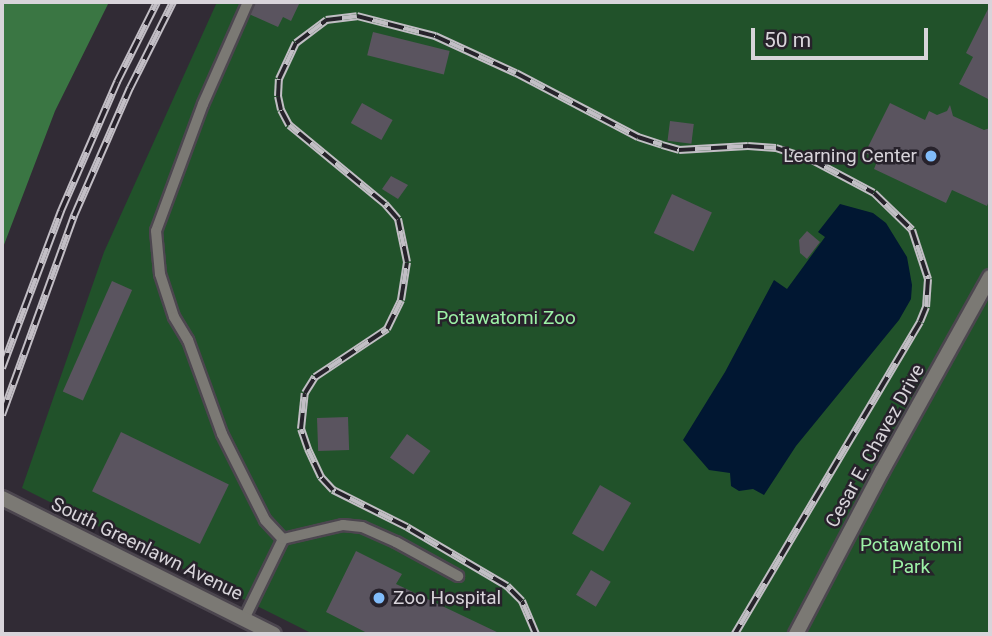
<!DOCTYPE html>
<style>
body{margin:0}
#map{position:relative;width:992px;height:636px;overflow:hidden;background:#312b35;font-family:Roboto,sans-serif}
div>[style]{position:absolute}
.green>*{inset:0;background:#21522a}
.forest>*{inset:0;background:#3a7643}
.water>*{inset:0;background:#011732}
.building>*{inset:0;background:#5a545f;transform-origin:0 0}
.roads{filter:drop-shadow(2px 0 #4c464f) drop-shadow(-2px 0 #4c464f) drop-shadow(0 2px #4c464f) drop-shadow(0 -2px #4c464f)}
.service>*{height:10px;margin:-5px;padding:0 5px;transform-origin:5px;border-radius:5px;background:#7b7974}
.minor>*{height:14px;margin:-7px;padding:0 7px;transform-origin:7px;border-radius:7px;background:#7b7974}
.tertiary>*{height:14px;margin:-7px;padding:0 7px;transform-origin:7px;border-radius:7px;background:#7b7974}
.rail>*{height:8px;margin-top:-4px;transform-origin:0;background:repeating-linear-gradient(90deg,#27222b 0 16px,#c2bec5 0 32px);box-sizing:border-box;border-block:2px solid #c2bec5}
.dots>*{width:19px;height:19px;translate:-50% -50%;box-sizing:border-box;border:4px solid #27222b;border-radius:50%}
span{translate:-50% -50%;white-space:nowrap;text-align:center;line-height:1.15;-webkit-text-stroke:5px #27222b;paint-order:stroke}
.poi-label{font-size:19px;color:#d8d4da}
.right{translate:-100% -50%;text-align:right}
.left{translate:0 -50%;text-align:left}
.park-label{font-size:19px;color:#9cf1a6}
.street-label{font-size:19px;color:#d8d4da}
.frame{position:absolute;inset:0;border:4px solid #d8d4da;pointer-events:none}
.scale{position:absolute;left:751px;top:28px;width:177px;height:32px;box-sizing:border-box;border:4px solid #d8d4da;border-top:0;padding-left:9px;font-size:21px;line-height:24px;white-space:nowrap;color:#d8d4da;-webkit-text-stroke:5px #27222b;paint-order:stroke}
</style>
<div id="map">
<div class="green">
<i style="clip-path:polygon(217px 2px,990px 2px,990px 634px,313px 634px,22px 488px,104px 252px)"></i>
</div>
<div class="forest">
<i style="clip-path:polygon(2px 2px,109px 2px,55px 111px,2px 250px)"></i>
</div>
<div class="water">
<i style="clip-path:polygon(840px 204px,873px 213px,886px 223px,907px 257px,912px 285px,911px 299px,899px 320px,796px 446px,764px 495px,753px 489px,739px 491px,731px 486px,730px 473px,709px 470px,683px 440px,725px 372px,774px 280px,787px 289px,825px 237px,818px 232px)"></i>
</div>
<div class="building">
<i style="clip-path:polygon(255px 2px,300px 2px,291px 21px,283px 17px,278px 27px,249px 14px)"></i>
<i style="clip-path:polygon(990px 5px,990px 100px,959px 84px,973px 57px,966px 53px)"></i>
<i style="left:373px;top:32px;width:79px;height:24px;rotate:14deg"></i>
<i style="left:362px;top:103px;width:35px;height:23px;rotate:29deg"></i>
<i style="clip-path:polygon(890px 103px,925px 120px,929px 111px,937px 115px,947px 111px,950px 105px,953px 116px,984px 130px,990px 128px,990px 198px,987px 206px,952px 190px,946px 203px,874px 169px,878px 159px,865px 153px)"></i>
<i style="left:670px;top:121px;width:24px;height:20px;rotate:7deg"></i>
<i style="clip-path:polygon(391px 176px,408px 185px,398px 199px,382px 189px)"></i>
<i style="left:672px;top:194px;width:44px;height:43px;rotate:25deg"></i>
<i style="clip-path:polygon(807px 231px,820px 242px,807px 259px,800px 253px,799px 240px)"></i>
<i style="left:112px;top:281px;width:22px;height:121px;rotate:24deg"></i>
<i style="left:348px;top:417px;width:33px;height:31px;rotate:88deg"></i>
<i style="left:121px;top:432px;width:120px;height:66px;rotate:26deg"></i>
<i style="left:407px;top:434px;width:29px;height:29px;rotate:36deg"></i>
<i style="left:600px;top:485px;width:36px;height:56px;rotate:30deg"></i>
<i style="clip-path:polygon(356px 551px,402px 574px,396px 584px,501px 634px,369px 634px,326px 612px)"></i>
<i style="left:591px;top:570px;width:23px;height:29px;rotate:31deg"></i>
</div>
<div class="roads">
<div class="service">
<i style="left:248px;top:2px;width:111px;rotate:113.8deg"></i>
<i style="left:203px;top:104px;width:135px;rotate:110.3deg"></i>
<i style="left:156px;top:231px;width:43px;rotate:84.7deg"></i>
<i style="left:160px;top:274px;width:45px;rotate:72deg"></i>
<i style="left:174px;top:317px;width:27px;rotate:59deg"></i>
<i style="left:188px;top:340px;width:100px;rotate:70.1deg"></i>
<i style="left:222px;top:434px;width:96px;rotate:63.4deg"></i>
<i style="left:265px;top:520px;width:26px;rotate:47deg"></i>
<i style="left:244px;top:619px;width:89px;rotate:-64deg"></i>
<i style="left:283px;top:539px;width:62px;rotate:-13.1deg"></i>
<i style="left:343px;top:525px;width:19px;rotate:6deg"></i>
<i style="left:362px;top:527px;width:37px;rotate:24deg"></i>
<i style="left:396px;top:542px;width:71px;rotate:28.7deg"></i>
</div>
<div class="minor">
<i style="left:796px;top:634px;width:184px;rotate:-62.2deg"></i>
<i style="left:882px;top:471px;width:222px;rotate:-60.9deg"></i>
</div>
<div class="tertiary">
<i style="left:2px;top:498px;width:304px;rotate:26.6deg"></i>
</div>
</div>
<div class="rail">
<i style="left:2px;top:368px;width:168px;rotate:-69.4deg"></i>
<i style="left:61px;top:211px;width:141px;rotate:-66.5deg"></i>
<i style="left:117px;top:82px;width:89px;rotate:-63.4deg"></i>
<i style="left:2px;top:415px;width:212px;rotate:-70.1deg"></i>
<i style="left:74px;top:216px;width:140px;rotate:-66.4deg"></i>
<i style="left:130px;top:88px;width:96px;rotate:-63.4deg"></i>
<i style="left:536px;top:634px;width:36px;rotate:-113deg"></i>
<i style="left:522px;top:601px;width:21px;rotate:-135deg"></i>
<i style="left:507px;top:586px;width:116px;rotate:-149.5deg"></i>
<i style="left:407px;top:527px;width:83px;rotate:-153.4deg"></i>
<i style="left:333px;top:490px;width:18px;rotate:-133deg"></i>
<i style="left:321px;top:477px;width:31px;rotate:-115deg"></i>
<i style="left:308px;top:449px;width:21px;rotate:-109deg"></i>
<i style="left:301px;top:429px;width:36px;rotate:-84deg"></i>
<i style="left:305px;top:393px;width:19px;rotate:-58deg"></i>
<i style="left:315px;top:377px;width:87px;rotate:-33.7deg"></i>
<i style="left:387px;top:329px;width:32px;rotate:-64deg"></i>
<i style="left:401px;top:300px;width:38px;rotate:-81deg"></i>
<i style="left:407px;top:262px;width:44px;rotate:-101.8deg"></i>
<i style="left:398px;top:219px;width:20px;rotate:-131deg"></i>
<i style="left:385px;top:204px;width:124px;rotate:-140.5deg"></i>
<i style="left:289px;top:125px;width:17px;rotate:-118deg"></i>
<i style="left:281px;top:110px;width:14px;rotate:-102deg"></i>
<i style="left:278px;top:96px;width:17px;rotate:-87deg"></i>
<i style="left:279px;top:79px;width:40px;rotate:-65deg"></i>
<i style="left:296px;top:43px;width:38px;rotate:-37deg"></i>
<i style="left:326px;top:20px;width:31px;rotate:-7deg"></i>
<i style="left:357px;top:16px;width:81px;rotate:14.4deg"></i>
<i style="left:435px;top:36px;width:89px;rotate:24.6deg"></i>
<i style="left:516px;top:73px;width:138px;rotate:27.7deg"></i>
<i style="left:638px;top:137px;width:25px;rotate:18deg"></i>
<i style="left:662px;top:145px;width:18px;rotate:16deg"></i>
<i style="left:679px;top:150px;width:69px;rotate:-3.3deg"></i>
<i style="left:748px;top:146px;width:28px;rotate:4deg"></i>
<i style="left:776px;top:148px;width:36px;rotate:18deg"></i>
<i style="left:810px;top:159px;width:72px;rotate:28deg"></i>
<i style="left:874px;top:193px;width:53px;rotate:44.2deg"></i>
<i style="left:912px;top:230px;width:52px;rotate:71.9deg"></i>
<i style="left:928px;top:279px;width:28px;rotate:94deg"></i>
<i style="left:926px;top:307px;width:16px;rotate:112deg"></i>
<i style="left:920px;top:322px;width:363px;rotate:120.7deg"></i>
</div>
<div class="dots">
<i style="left:931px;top:156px;background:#81bcfa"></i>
<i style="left:379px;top:598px;background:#81bcfa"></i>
</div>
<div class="poi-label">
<span class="right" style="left:917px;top:156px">Learning Center</span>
<span class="left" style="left:393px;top:598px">Zoo Hospital</span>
</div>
<div class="park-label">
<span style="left:506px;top:318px">Potawatomi Zoo</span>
<span style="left:911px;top:556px">Potawatomi<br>Park</span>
</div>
<div class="street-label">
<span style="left:875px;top:446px;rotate:-61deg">Cesar E. Chavez Drive</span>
<span style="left:147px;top:549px;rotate:26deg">South Greenlawn Avenue</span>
</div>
<div class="frame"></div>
<div class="scale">50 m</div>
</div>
